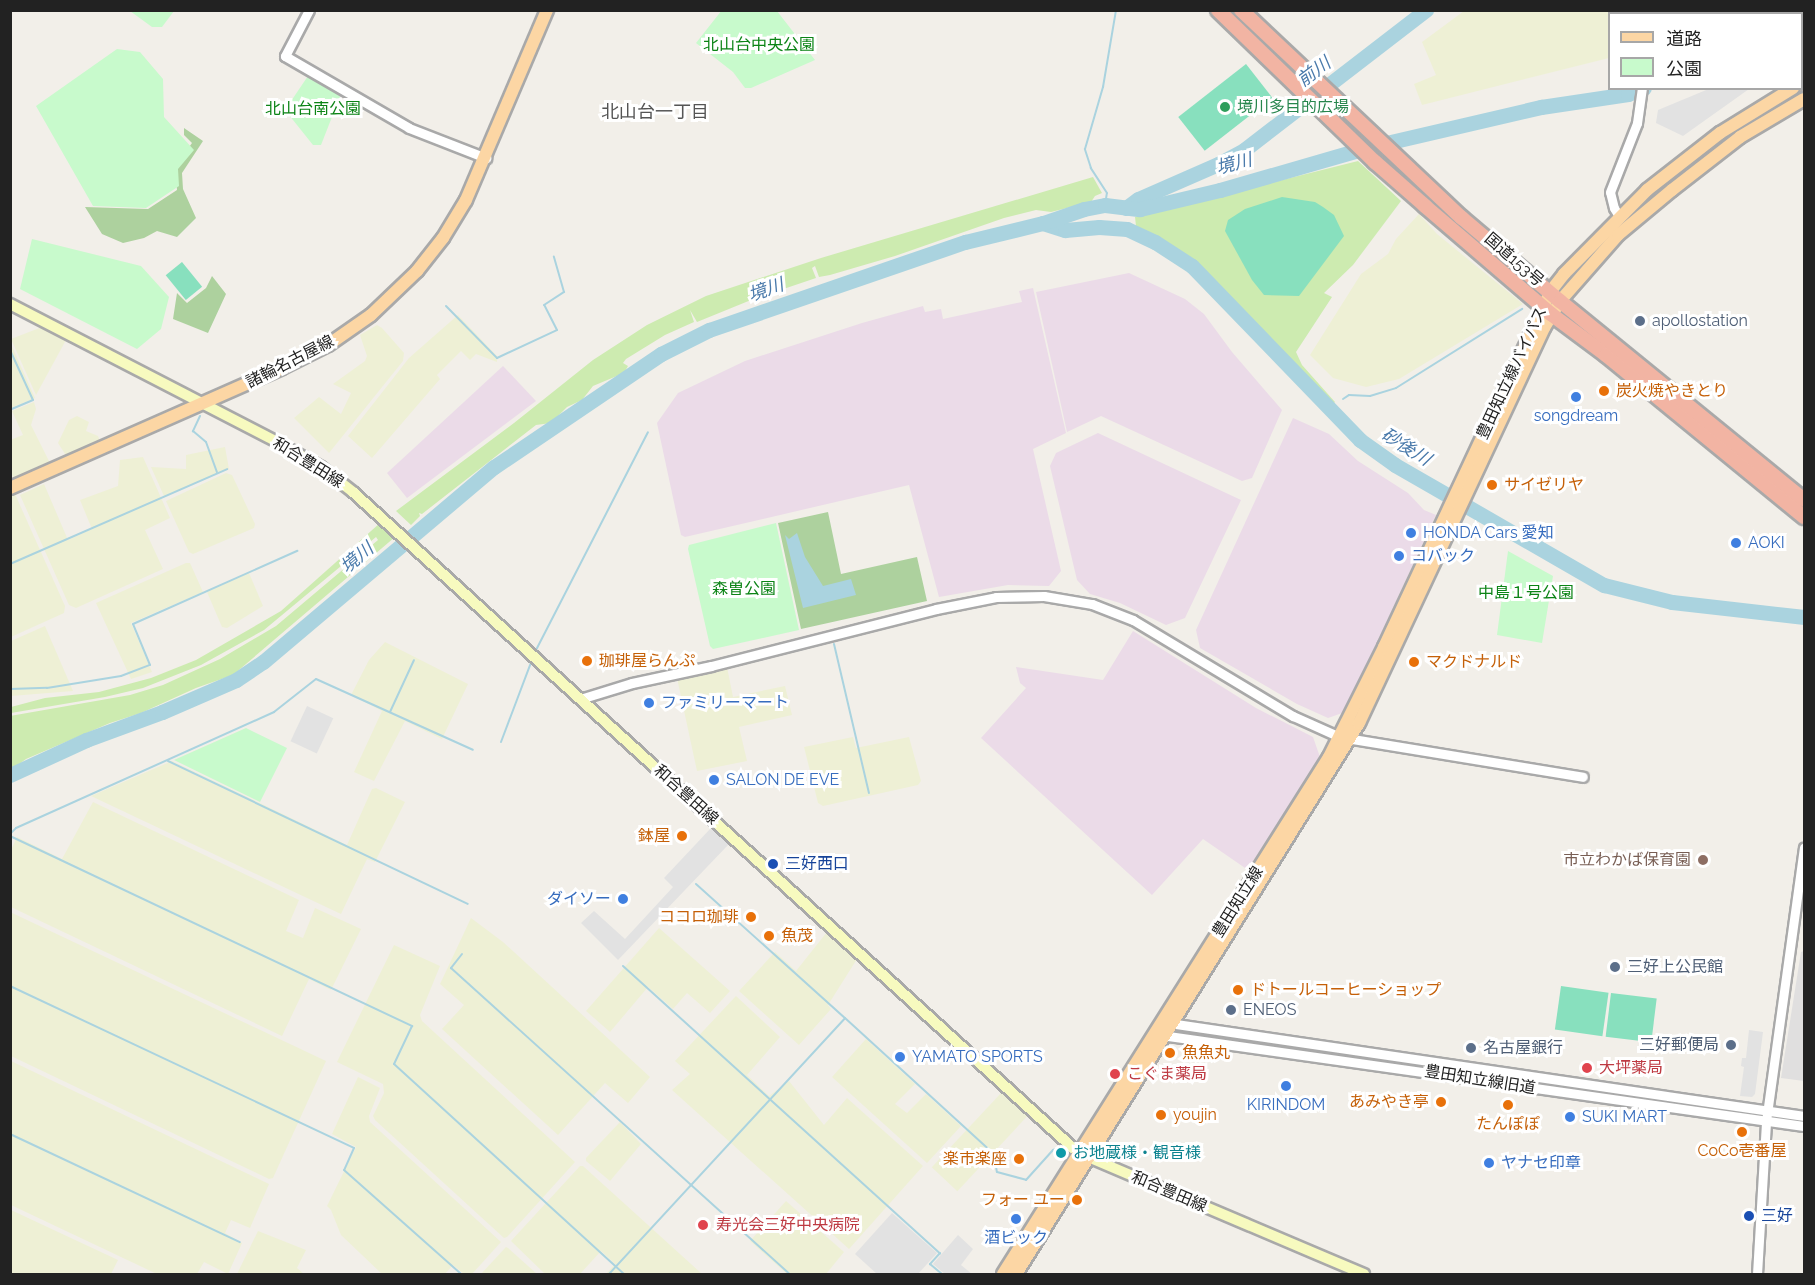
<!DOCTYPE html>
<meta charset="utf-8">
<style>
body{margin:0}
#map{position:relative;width:1815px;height:1285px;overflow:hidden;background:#f2efe9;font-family:Raleway,"Noto Sans JP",sans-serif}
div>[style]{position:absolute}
.residential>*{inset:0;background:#e0dfdf}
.industrial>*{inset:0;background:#ebdbe8}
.farmland>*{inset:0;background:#eef0d5;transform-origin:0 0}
.grass>*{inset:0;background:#cdebb0}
.forest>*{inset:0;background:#add19e}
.park>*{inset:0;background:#c8facc}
.pitch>*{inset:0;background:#88e0be;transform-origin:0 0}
.parking>*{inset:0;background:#e2e2e2;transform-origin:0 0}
.water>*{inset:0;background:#aad3df}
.stream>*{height:2px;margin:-1px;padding:0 1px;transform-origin:1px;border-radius:1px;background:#aad3df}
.river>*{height:15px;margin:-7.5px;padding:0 7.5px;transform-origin:7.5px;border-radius:7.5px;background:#aad3df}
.roads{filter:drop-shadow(2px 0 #a9a9a9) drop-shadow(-2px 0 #a9a9a9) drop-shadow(0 2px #a9a9a9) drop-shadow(0 -2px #a9a9a9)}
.tertiary>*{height:9px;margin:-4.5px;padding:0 4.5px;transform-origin:4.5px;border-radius:4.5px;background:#fff}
.secondary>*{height:10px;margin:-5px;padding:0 5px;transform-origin:5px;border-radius:5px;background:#f7fabf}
.primary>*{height:12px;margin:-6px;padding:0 6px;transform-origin:6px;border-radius:6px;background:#fcd6a4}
.trunk>*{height:14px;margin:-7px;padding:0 7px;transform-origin:7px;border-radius:7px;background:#f2b4a3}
.dots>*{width:16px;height:16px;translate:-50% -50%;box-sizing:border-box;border:3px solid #fff;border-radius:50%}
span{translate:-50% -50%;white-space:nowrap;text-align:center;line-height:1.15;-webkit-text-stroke:6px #fff;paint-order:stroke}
.park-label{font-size:16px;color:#0c8416}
.leisure-label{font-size:16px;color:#27864d}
.left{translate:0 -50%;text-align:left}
.street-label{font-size:16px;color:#222}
.service-label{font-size:16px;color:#4e5e75}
.right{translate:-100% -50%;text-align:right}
.food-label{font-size:16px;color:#c56008}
.shop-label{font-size:16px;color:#366cbe}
.education-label{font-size:16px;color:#785e54}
.transit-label{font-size:16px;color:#164399}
.health-label{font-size:16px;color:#be3a42}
.culture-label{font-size:16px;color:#0d838f}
.water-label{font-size:18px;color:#4a7aab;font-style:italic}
.neighbourhood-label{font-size:18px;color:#555}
.frame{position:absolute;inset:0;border:12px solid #222;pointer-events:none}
.legend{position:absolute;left:1608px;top:12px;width:195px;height:78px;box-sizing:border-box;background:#fff;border:2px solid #a7a7a7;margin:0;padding:8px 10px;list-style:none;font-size:18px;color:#222}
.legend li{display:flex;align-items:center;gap:12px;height:30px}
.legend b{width:30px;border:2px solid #a7a7a7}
</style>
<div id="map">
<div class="residential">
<i style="clip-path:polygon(1804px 951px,1804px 1081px,1781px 1078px,1801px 952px)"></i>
</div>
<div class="industrial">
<i style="clip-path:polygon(1129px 273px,1185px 299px,1204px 314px,1232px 352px,1282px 410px,1252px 478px,1242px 481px,1101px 416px,1067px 432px,1036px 292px)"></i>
<i style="clip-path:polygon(1033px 288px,1066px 433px,1033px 449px,1061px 571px,1049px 586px,1008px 585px,939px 597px,909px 485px,685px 537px,681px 535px,657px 423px,678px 393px,745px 361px,862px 323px,923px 306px,925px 312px,941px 309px,943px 319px,1022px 302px,1019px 291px)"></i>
<i style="clip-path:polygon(503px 366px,536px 401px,407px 498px,387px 473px)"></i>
<i style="clip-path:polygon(1293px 418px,1329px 434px,1358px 461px,1408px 493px,1424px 510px,1436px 515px,1345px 712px,1328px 718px,1297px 704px,1200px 648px,1196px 630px)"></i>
<i style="clip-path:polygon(1098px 433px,1241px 500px,1185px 618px,1166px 625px,1120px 603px,1090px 594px,1077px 580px,1050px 466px,1056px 453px)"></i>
<i style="clip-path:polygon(1133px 631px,1256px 708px,1313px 737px,1320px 757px,1248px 870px,1203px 839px,1152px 895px,981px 738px,1026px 688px,1020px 683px,1016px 667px,1103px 680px)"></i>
</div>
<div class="farmland">
<i style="clip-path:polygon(1464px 11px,1715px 11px,1711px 14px,1610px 14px,1609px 58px,1422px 105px,1414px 84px,1436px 75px,1422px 42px)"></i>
<i style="clip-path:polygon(1419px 214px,1437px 234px,1523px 304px,1399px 379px,1366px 387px,1333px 378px,1310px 355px,1361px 274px,1388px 254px,1396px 239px)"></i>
<i style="clip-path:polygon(458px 315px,497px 356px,497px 362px,476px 354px,470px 360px,461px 351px,437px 375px,440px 379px,372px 458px,348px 436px,409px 358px)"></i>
<i style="clip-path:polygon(377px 325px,382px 328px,404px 353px,403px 361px,329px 453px,294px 418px,319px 397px,341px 414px,351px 393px,333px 384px,365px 361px,367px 356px,360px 335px)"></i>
<i style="clip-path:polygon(42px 327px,66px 340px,36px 395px,11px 339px)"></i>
<i style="clip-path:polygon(10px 342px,35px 398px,11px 408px,10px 408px)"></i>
<i style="clip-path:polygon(34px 402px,36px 409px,31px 425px,51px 465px,14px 480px,11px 472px,10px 440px,23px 435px,12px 411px)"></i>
<i style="clip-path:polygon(77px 416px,89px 422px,86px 431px,98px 436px,101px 444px,67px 457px,58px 443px,69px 420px)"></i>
<i style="clip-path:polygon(225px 447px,229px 469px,164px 496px,151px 467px,186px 469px,186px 455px)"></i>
<i style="clip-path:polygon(143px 457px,170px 518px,145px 530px,163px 569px,76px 608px,69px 605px,20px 495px,44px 484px,68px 540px,92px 529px,80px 500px,118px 486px,120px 460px)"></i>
<i style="clip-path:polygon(226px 473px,232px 475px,255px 524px,254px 528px,193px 554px,189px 552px,166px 501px)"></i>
<i style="clip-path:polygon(10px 493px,15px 494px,65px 606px,64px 613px,11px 637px)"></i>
<i style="clip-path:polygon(186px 563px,190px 563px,203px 592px,131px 623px,152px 672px,131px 679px,96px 603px)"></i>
<i style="clip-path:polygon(249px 573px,263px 606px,227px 628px,222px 627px,207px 592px)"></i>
<i style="clip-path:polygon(45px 626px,73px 691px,11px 696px,11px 641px)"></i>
<i style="clip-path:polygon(385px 642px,468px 684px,442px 739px,405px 721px,374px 781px,354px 772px,382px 711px,351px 695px,369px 660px)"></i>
<i style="clip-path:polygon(727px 667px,733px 697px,785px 686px,792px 715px,739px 727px,747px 761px,697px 771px,677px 678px)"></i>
<i style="clip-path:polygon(853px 737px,856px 748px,909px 737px,921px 781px,918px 785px,823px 806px,818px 803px,804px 747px)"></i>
<i style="clip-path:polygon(172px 761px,347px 845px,372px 789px,376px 788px,405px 802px,375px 862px,367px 859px,341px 914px,91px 796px)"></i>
<i style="clip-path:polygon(93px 802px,299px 900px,286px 931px,303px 938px,315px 908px,361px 929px,331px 990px,309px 979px,282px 1036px,11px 907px,11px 850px,17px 837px,62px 859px)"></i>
<i style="clip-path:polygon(10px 912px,326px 1061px,273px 1178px,269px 1179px,11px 1056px)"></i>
<i style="clip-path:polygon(471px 918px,503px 942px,650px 1077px,628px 1103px,605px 1083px,558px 1135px,442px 1029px,464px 1005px,440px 984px)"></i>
<i style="clip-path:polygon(659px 928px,730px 991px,710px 1013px,687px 993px,673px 1009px,648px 987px,610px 1032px,586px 1011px)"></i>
<i style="clip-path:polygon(827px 932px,857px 959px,828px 1005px,831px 1009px,799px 1045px,739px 991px,775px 952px,796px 971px)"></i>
<i style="clip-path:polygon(394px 945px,440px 966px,420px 1015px,422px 1021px,575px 1162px,507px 1237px,504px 1238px,375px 1120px,373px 1116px,384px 1093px,383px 1084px,337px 1062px)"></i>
<i style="clip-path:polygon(736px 996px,780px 1037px,747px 1075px,769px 1096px,789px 1081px,824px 1125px,847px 1098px,923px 1166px,849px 1249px,672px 1090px,690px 1074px,675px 1061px)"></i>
<i style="clip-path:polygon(866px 1039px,915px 1084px,895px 1104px,907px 1113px,926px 1094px,961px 1126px,927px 1163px,832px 1077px)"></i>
<i style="clip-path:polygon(11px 1061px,269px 1184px,250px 1228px,231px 1220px,225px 1233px,242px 1243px,228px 1274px,204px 1262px,197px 1274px,157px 1274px,11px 1205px)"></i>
<i style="clip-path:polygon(358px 1077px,380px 1088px,369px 1116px,370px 1122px,501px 1242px,472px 1274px,464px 1274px,453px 1265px,445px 1274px,382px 1274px,341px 1235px,331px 1210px,327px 1206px,356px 1147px,332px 1134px)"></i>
<i style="left:1002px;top:1092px;width:35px;height:103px;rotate:43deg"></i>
<i style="clip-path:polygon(620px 1122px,641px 1144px,610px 1181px,586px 1161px,586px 1158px)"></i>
<i style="clip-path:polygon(580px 1166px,583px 1166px,702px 1274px,606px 1274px,615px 1264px,601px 1251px,580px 1274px,545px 1274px,511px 1241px)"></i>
<i style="clip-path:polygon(786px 1201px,844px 1252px,826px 1274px,787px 1274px,750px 1241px)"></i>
<i style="clip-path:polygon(11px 1210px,118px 1260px,111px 1274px,11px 1274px)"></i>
<i style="clip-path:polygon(258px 1231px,306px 1250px,297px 1268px,304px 1274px,237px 1274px)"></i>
<i style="clip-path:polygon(506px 1247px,508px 1248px,537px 1274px,481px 1274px)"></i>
</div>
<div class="grass">
<i style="clip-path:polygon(1358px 161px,1401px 201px,1353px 265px,1324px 293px,1332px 297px,1296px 352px,1302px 365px,1335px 402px,1332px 405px,1183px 252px,1136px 226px,1135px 217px)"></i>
<i style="clip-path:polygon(1093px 177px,1102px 193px,1095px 196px,1091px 202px,1051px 212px,1036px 210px,1004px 218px,895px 256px,830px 275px,819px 277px,815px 266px,812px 268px,816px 278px,751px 300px,697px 322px,690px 310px,694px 322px,665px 335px,626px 359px,623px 363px,628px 366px,624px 373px,593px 386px,582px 400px,567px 407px,551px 423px,536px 425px,422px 514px,419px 513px,420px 516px,411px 525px,396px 511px,514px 423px,593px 360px,647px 325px,706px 296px,821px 258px)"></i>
<i style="clip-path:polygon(380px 523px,395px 537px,233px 675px,196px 688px,141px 713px,110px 723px,26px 759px,11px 770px,10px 716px,130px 695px,163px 685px,220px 659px,276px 626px,378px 540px,376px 537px,264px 630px,201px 665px,143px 688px,105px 697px,11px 713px,11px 707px,45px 698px,99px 692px,151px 678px,196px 660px,281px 611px)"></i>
</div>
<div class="forest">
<i style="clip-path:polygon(184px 128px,203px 141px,182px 173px,183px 189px,196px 218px,177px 237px,157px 231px,144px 238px,123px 243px,102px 234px,85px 207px,148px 209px,177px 190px,175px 167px,192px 143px,184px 135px)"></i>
<i style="clip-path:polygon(212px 276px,226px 294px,208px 333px,173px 319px,177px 293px,187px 303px,206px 288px)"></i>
<i style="clip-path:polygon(828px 512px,841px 574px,917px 557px,927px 601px,801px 629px,778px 523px)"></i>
</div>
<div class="park">
<i style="clip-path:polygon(722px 10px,777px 11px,815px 60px,751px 88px,745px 88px,733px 72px,696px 43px)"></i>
<i style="clip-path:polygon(130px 11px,174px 11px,162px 27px,152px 27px)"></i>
<i style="clip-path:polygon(117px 49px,140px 52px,163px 79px,164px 117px,194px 150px,178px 169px,179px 186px,146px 208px,93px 206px,36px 106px)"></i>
<i style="clip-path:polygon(308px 76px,341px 94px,321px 145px,313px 145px,285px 110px)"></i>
<i style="clip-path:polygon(32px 239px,141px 266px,169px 297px,161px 329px,137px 349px,20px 289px)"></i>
<i style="clip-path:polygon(776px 523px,799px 630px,713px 649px,710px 646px,688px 549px,689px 545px)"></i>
<i style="clip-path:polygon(1508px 551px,1553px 576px,1542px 643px,1497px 635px)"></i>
<i style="clip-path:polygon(246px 728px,287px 748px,260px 802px,174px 760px)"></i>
</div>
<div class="pitch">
<i style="left:1246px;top:64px;width:43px;height:86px;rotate:52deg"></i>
<i style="clip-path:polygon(1282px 197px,1315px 202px,1323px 207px,1334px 215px,1344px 236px,1299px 296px,1264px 295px,1252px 280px,1225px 231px,1228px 220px,1245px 209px)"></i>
<i style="left:182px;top:262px;width:32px;height:21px;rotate:51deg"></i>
<i style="left:1561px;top:986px;width:48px;height:44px;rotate:8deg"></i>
<i style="left:1611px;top:993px;width:46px;height:44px;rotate:7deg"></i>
</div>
<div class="parking">
<i style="clip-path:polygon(1711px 88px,1749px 89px,1683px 136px,1656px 123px,1658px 110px)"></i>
<i style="left:307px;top:706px;width:29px;height:39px;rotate:25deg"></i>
<i style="clip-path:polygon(711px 828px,729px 844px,618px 960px,581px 923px,594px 911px,625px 939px,673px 887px,664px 878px)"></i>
<i style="clip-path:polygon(1749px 1030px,1763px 1032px,1755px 1094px,1752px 1097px,1740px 1096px,1744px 1067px,1741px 1066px,1742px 1058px,1746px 1058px)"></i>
<i style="clip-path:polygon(892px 1213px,937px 1253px,918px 1274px,877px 1274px,855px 1254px)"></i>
<i style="clip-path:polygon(958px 1235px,973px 1249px,961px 1265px,972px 1274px,945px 1274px,933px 1264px)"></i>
</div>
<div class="water">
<i style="clip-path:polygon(797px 533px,805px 557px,823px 586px,851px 579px,856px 595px,803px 608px,785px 535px,789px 539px)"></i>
</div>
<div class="stream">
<i style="left:1105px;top:205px;width:12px;rotate:-81deg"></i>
<i style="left:1107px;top:193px;width:30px;rotate:-123deg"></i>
<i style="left:1091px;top:168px;width:20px;rotate:-108deg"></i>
<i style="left:1085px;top:149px;width:65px;rotate:-73.8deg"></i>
<i style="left:1103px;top:87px;width:78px;rotate:-80.4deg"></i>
<i style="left:446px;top:306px;width:73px;rotate:45.6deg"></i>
<i style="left:497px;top:358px;width:66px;rotate:-25deg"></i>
<i style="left:557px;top:330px;width:28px;rotate:-117deg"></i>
<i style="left:544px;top:305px;width:24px;rotate:-33deg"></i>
<i style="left:564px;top:292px;width:37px;rotate:-106deg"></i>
<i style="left:10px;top:350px;width:55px;rotate:65.3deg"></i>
<i style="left:33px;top:400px;width:25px;rotate:157deg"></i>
<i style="left:1343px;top:399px;width:7px;rotate:-34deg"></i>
<i style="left:1349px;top:395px;width:21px;rotate:3deg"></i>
<i style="left:1370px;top:396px;width:27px;rotate:-17deg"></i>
<i style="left:1396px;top:388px;width:149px;rotate:-32.1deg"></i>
<i style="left:200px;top:416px;width:17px;rotate:115deg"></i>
<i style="left:193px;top:431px;width:17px;rotate:40deg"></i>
<i style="left:206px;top:442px;width:32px;rotate:70deg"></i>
<i style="left:10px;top:564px;width:237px;rotate:-23.6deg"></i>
<i style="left:834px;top:644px;width:153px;rotate:76.8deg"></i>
<i style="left:535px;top:652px;width:247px;rotate:-62.8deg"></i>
<i style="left:10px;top:689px;width:37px;rotate:-2deg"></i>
<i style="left:47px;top:688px;width:75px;rotate:-9.2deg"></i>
<i style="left:121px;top:676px;width:31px;rotate:-21deg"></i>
<i style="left:150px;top:665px;width:44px;rotate:-112.5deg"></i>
<i style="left:133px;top:624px;width:180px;rotate:-24deg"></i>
<i style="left:390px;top:712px;width:57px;rotate:-65.2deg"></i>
<i style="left:501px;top:742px;width:88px;rotate:-69.3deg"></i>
<i style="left:168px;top:761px;width:332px;rotate:25.5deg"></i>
<i style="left:10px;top:834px;width:8px;rotate:-45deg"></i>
<i style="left:16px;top:828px;width:283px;rotate:-24.2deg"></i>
<i style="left:274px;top:712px;width:53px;rotate:-38.2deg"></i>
<i style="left:316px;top:679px;width:172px;rotate:24.3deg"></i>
<i style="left:10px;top:836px;width:445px;rotate:25.3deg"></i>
<i style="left:412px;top:1026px;width:42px;rotate:115.3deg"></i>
<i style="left:394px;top:1064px;width:311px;rotate:42.4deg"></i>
<i style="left:696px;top:884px;width:200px;rotate:42deg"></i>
<i style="left:462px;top:954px;width:18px;rotate:128deg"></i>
<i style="left:451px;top:968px;width:457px;rotate:42.1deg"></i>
<i style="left:623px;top:966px;width:428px;rotate:42.2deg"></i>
<i style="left:940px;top:1253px;width:15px;rotate:132deg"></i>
<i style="left:930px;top:1264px;width:16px;rotate:40deg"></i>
<i style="left:10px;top:986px;width:380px;rotate:25.2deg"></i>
<i style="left:354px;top:1148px;width:24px;rotate:114deg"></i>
<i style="left:344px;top:1170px;width:157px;rotate:41.6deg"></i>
<i style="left:10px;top:1134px;width:254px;rotate:25.2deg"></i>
<i style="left:609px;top:1274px;width:348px;rotate:-47.3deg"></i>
<i style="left:845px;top:1018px;width:202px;rotate:42.4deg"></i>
<i style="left:994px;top:1154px;width:18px;rotate:81deg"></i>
<i style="left:997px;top:1172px;width:30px;rotate:15deg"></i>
<i style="left:1026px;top:1180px;width:40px;rotate:-48deg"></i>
<i style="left:1053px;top:1150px;width:9px;rotate:-21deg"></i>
</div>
<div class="river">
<i style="left:1765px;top:14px;width:6px;rotate:-39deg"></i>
<i style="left:1126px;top:208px;width:15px;rotate:-37deg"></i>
<i style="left:1138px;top:199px;width:87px;rotate:-23.6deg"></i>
<i style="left:1218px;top:164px;width:30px;rotate:-28deg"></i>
<i style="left:1244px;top:150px;width:230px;rotate:-37.6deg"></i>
<i style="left:1043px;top:223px;width:23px;rotate:18deg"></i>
<i style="left:1065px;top:230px;width:34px;rotate:-5deg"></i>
<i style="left:1099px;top:227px;width:28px;rotate:4deg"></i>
<i style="left:1127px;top:229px;width:31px;rotate:25deg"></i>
<i style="left:1155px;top:242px;width:44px;rotate:33deg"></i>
<i style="left:1192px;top:266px;width:242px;rotate:46deg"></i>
<i style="left:1360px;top:440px;width:43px;rotate:35.5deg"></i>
<i style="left:1395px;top:465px;width:241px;rotate:29.9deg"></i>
<i style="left:1604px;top:585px;width:70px;rotate:14deg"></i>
<i style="left:1672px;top:602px;width:133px;rotate:6.5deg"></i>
<i style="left:10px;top:775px;width:84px;rotate:-24.7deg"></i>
<i style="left:86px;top:740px;width:81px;rotate:-20.2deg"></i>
<i style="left:162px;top:712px;width:81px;rotate:-23.4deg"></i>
<i style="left:236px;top:680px;width:32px;rotate:-34deg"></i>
<i style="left:263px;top:662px;width:302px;rotate:-40.2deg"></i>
<i style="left:494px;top:467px;width:202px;rotate:-34.1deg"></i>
<i style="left:661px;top:354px;width:54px;rotate:-26.6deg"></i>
<i style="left:709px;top:330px;width:271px;rotate:-19deg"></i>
<i style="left:965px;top:242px;width:80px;rotate:-13.7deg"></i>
<i style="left:1043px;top:223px;width:43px;rotate:-18.9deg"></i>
<i style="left:1084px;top:209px;width:21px;rotate:-11deg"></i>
<i style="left:1105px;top:205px;width:35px;rotate:7deg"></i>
<i style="left:1140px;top:209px;width:82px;rotate:-13.4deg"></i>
<i style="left:1220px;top:190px;width:155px;rotate:-16.1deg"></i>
<i style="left:1369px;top:147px;width:177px;rotate:-13.1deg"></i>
<i style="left:1541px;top:107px;width:88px;rotate:-8.5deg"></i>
<i style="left:1628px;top:94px;width:17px;rotate:-21deg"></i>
</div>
<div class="roads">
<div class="tertiary">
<i style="left:309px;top:10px;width:52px;rotate:117.6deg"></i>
<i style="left:285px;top:56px;width:143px;rotate:30.1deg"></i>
<i style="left:409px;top:128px;width:83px;rotate:21.3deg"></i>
<i style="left:1641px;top:10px;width:4px;rotate:90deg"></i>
<i style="left:1619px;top:216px;width:9px;rotate:-122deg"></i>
<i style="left:1614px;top:208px;width:16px;rotate:-104deg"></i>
<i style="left:1610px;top:192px;width:74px;rotate:-68.6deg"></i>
<i style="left:1637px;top:123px;width:35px;rotate:-82deg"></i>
<i style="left:580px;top:699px;width:54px;rotate:-17.1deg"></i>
<i style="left:632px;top:683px;width:81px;rotate:-12.1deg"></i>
<i style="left:711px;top:666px;width:232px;rotate:-14.2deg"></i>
<i style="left:936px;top:609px;width:61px;rotate:-11.3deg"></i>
<i style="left:996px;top:597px;width:48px;rotate:-1.2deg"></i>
<i style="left:1044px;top:596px;width:49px;rotate:9.5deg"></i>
<i style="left:1092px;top:604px;width:44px;rotate:21.3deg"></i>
<i style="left:1133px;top:620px;width:187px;rotate:31deg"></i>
<i style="left:1293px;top:716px;width:51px;rotate:24.1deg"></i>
<i style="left:1340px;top:737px;width:246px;rotate:9.3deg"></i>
<i style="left:1169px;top:1023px;width:642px;rotate:8.33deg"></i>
<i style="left:1161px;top:1035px;width:649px;rotate:8.06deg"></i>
<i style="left:1757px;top:1274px;width:153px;rotate:-86.6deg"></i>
<i style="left:1766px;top:1121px;width:276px;rotate:-82.1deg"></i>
</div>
<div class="secondary">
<i style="left:10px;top:304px;width:301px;rotate:27.3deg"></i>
<i style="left:277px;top:442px;width:51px;rotate:29.6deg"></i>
<i style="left:321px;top:467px;width:41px;rotate:38deg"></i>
<i style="left:353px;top:492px;width:974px;rotate:42.34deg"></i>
<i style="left:1073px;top:1148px;width:17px;rotate:31deg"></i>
<i style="left:1088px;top:1157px;width:300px;rotate:23deg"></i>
</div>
<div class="primary">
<i style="left:1802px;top:84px;width:2px;rotate:-27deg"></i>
<i style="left:10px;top:488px;width:297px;rotate:-23.8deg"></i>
<i style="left:282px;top:368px;width:51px;rotate:-26.6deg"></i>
<i style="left:328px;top:345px;width:52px;rotate:-34.9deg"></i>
<i style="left:371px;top:315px;width:64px;rotate:-43.7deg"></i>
<i style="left:417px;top:271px;width:42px;rotate:-51.8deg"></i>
<i style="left:443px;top:238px;width:44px;rotate:-58.8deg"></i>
<i style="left:466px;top:200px;width:207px;rotate:-66.9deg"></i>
<i style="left:1003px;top:1274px;width:611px;rotate:-57.77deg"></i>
<i style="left:1329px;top:757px;width:123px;rotate:-63.4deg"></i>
<i style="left:1384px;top:647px;width:392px;rotate:-64.9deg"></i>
<i style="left:1550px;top:292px;width:23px;rotate:-52deg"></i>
<i style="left:1564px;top:274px;width:118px;rotate:-45.3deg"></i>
<i style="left:1647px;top:190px;width:93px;rotate:-38deg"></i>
<i style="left:1720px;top:133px;width:86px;rotate:-31.7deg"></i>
<i style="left:1016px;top:1274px;width:649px;rotate:-58.1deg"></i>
<i style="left:1359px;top:723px;width:436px;rotate:-64.9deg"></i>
<i style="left:1544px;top:328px;width:31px;rotate:-59deg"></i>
<i style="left:1560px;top:301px;width:88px;rotate:-48.7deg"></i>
<i style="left:1618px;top:235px;width:70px;rotate:-39.8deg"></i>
<i style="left:1672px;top:190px;width:86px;rotate:-37.9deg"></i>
<i style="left:1740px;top:137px;width:74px;rotate:-30.7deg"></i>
</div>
<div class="trunk">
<i style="left:1218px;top:10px;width:219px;rotate:44.1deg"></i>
<i style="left:1375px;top:162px;width:67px;rotate:41.3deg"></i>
<i style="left:1425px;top:206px;width:166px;rotate:40.6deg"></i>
<i style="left:1551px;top:314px;width:69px;rotate:36.7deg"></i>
<i style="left:1606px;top:355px;width:256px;rotate:39.3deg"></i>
<i style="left:1241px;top:10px;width:303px;rotate:43.3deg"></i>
<i style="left:1462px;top:218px;width:128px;rotate:40.3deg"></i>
<i style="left:1560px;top:301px;width:315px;rotate:39.2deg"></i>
</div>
</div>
<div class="dots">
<i style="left:1225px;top:107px;background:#2e9e5b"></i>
<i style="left:1640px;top:321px;background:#5c6f8a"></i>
<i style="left:1604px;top:391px;background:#e8710a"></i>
<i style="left:1576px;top:397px;background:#3f7fe0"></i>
<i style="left:1492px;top:485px;background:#e8710a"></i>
<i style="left:1411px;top:533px;background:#3f7fe0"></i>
<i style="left:1736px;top:543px;background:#3f7fe0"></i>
<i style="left:1399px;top:556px;background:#3f7fe0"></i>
<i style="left:587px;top:661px;background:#e8710a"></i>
<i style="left:1414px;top:662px;background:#e8710a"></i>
<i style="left:649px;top:703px;background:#3f7fe0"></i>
<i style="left:714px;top:780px;background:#3f7fe0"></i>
<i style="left:682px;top:836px;background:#e8710a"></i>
<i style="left:1703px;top:860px;background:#8d6e63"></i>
<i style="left:773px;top:864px;background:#1a4fb4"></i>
<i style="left:623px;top:899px;background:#3f7fe0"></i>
<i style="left:751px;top:917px;background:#e8710a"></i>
<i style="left:769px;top:936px;background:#e8710a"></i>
<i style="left:1615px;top:967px;background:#5c6f8a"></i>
<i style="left:1238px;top:990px;background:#e8710a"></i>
<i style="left:1231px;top:1010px;background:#5c6f8a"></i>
<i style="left:1731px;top:1045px;background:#5c6f8a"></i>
<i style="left:1471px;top:1048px;background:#5c6f8a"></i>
<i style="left:1170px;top:1053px;background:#e8710a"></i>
<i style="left:900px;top:1057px;background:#3f7fe0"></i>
<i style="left:1587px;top:1068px;background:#e0444e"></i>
<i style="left:1115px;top:1074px;background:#e0444e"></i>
<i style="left:1286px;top:1086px;background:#3f7fe0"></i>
<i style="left:1441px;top:1102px;background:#e8710a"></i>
<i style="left:1508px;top:1105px;background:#e8710a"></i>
<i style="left:1161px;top:1115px;background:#e8710a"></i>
<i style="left:1570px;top:1117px;background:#3f7fe0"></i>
<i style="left:1742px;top:1132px;background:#e8710a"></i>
<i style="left:1061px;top:1153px;background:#0f9aa8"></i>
<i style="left:1019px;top:1159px;background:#e8710a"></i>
<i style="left:1489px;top:1163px;background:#3f7fe0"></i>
<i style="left:1077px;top:1200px;background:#e8710a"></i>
<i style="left:1749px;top:1216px;background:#1a4fb4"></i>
<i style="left:1016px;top:1219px;background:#3f7fe0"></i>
<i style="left:703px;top:1225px;background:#e0444e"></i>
</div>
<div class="park-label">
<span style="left:759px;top:45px">北山台中央公園</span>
<span style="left:313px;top:109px">北山台南公園</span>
<span style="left:744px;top:589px">森曽公園</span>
<span style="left:1526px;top:593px">中島１号公園</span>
</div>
<div class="leisure-label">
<span class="left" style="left:1237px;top:107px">境川多目的広場</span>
</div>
<div class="street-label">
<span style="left:1514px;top:260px;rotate:41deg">国道153号</span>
<span style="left:290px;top:362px;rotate:-27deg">諸輪名古屋線</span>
<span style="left:1512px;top:373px;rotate:-65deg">豊田知立線バイパス</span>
<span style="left:308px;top:463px;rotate:32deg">和合豊田線</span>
<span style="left:686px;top:795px;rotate:42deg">和合豊田線</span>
<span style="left:1238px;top:902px;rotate:-58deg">豊田知立線</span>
<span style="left:1480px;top:1080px;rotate:9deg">豊田知立線旧道</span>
<span style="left:1169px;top:1192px;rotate:23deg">和合豊田線</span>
</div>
<div class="service-label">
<span class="left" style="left:1652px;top:321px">apollostation</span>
<span class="left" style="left:1627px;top:967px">三好上公民館</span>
<span class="left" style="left:1243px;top:1010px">ENEOS</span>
<span class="right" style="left:1719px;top:1045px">三好郵便局</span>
<span class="left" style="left:1483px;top:1048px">名古屋銀行</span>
</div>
<div class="food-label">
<span class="left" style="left:1616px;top:391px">炭火焼やきとり</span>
<span class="left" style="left:1504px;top:485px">サイゼリヤ</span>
<span class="left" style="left:599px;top:661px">珈琲屋らんぷ</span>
<span class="left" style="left:1426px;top:662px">マクドナルド</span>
<span class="right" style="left:670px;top:836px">鉢屋</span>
<span class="right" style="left:739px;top:917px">ココロ珈琲</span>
<span class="left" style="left:781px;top:936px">魚茂</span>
<span class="left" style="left:1250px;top:990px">ドトールコーヒーショップ</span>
<span class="left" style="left:1182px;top:1053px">魚魚丸</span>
<span class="right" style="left:1429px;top:1102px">あみやき亭</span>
<span class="left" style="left:1173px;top:1115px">youjin</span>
<span style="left:1508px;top:1124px">たんぽぽ</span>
<span style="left:1742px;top:1151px">CoCo壱番屋</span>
<span class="right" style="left:1007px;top:1159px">楽市楽座</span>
<span class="right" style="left:1065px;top:1200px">フォー ユー</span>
</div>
<div class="shop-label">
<span style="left:1576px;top:416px">songdream</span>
<span class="left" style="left:1423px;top:533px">HONDA Cars 愛知</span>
<span class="left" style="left:1748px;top:543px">AOKI</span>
<span class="left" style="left:1411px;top:556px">コバック</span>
<span class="left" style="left:661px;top:703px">ファミリーマート</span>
<span class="left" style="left:726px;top:780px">SALON DE EVE</span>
<span class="right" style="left:611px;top:899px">ダイソー</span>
<span class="left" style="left:912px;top:1057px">YAMATO SPORTS</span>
<span style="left:1286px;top:1105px">KIRINDOM</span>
<span class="left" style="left:1582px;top:1117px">SUKI MART</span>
<span class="left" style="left:1501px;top:1163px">ヤナセ印章</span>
<span style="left:1016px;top:1238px">酒ビック</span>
</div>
<div class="education-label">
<span class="right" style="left:1691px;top:860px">市立わかば保育園</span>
</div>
<div class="transit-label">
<span class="left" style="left:785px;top:864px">三好西口</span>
<span class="left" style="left:1761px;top:1216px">三好</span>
</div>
<div class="health-label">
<span class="left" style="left:1599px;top:1068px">大坪薬局</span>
<span class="left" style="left:1127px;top:1074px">こぐま薬局</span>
<span class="left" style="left:716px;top:1225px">寿光会三好中央病院</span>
</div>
<div class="culture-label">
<span class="left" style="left:1073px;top:1153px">お地蔵様・観音様</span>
</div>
<div class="water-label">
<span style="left:1314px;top:72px;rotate:-37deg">前川</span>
<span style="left:1234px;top:164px;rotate:-15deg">境川</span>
<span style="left:766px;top:290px;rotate:-19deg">境川</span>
<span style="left:1406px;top:447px;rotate:32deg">砂後川</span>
<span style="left:357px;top:558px;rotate:-40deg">境川</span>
</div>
<div class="neighbourhood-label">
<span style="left:655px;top:112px">北山台一丁目</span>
</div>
<div class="frame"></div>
<ul class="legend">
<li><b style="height:8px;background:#fcd6a4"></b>道路</li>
<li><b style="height:16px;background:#c8facc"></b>公園</li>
</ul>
</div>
